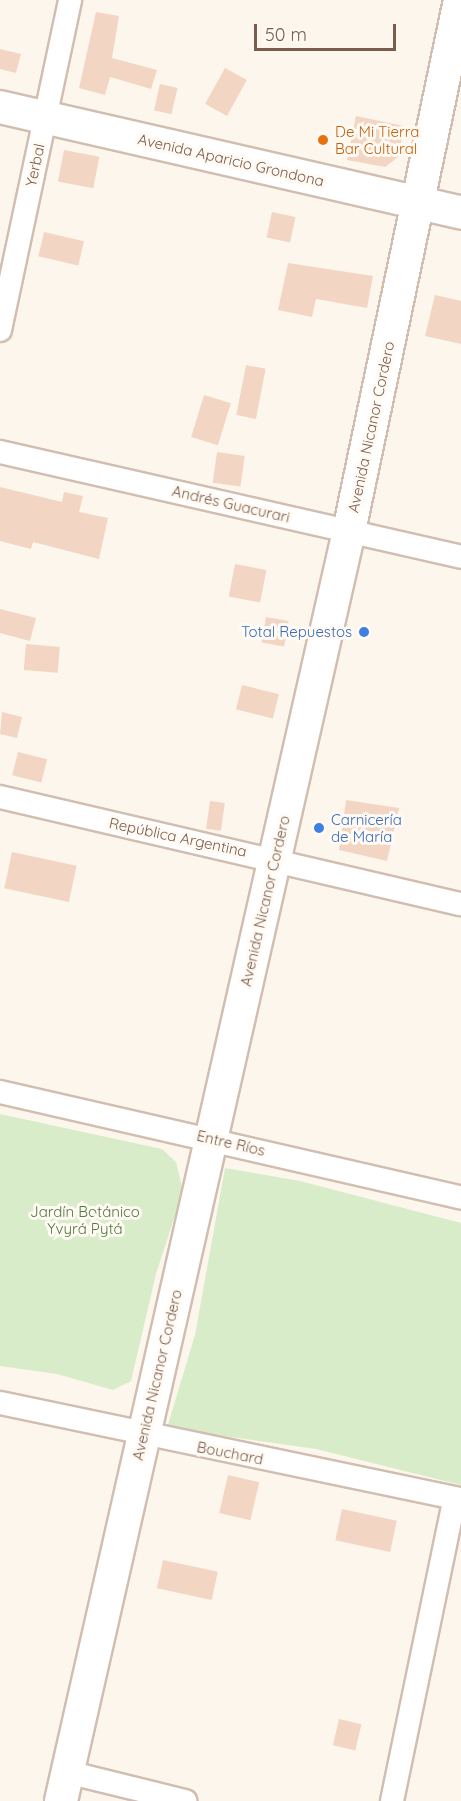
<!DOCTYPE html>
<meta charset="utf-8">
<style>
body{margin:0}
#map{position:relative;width:461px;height:1801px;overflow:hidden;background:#fdf6ec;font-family:Quicksand,sans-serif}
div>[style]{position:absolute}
.green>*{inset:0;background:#d8ecc9}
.building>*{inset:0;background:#f3d5c3;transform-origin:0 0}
.roads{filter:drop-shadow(2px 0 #d1beb0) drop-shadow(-2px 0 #d1beb0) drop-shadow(0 2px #d1beb0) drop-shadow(0 -2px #d1beb0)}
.street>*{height:22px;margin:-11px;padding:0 11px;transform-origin:11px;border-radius:11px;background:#fff}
.secondary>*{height:32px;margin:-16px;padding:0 16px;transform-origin:16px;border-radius:16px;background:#fff}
.dots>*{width:16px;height:16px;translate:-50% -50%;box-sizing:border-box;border:3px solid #fffaf3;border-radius:50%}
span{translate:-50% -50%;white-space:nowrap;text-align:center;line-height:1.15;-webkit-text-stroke:6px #fffaf3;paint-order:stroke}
.food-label{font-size:15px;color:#c56008}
.left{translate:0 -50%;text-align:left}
.street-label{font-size:15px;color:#7a5c4d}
.shop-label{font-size:15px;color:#366cbe}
.right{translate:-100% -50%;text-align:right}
.park-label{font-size:15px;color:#537a41}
.scale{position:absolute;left:254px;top:24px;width:142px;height:27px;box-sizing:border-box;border:3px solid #7a5c4d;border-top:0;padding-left:8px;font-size:18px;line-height:21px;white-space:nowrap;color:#7a5c4d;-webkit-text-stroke:4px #fffaf3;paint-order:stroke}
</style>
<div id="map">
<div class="green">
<i style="clip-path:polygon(0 1114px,162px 1149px,176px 1162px,183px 1191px,156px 1274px,131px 1381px,113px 1390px,57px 1374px,0 1366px)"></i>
<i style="clip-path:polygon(225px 1168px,300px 1181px,461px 1223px,461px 1485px,316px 1449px,167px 1428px,195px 1335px)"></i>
</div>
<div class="building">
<i style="clip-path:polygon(96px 12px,119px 16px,112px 58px,157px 70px,151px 89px,110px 77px,105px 95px,79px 88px)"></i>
<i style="clip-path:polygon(0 49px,21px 54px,16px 73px,0 69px)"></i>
<i style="left:225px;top:68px;width:25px;height:41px;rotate:29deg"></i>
<i style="left:160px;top:84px;width:18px;height:27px;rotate:13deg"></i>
<i style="clip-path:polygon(356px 116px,404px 126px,398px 157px,385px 167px,347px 160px)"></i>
<i style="left:64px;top:150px;width:36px;height:32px;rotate:11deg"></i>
<i style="left:272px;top:212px;width:24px;height:26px;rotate:12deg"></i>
<i style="left:44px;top:232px;width:41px;height:25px;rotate:13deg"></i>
<i style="clip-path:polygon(288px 263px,373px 276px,367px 308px,316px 299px,312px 317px,278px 310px)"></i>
<i style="clip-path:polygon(435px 295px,461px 301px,461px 344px,425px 336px)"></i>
<i style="left:246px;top:365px;width:20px;height:51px;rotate:11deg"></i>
<i style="left:204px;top:395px;width:28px;height:44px;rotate:17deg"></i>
<i style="left:217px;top:452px;width:28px;height:31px;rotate:8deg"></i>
<i style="clip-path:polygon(0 487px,62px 502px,64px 492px,83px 496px,79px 512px,108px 518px,99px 559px,33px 542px,31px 549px,0 541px)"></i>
<i style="left:235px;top:564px;width:32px;height:33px;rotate:11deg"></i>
<i style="clip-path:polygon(0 609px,36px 618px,30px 641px,0 633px)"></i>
<i style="left:266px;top:617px;width:23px;height:26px;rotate:10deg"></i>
<i style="left:26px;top:644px;width:34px;height:26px;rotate:5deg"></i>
<i style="left:242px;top:685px;width:38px;height:25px;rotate:14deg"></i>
<i style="clip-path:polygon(2px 712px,22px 717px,17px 738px,0 734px)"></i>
<i style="left:18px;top:752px;width:30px;height:24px;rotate:14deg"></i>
<i style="clip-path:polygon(346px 800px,399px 808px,387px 861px,339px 850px)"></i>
<i style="left:210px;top:801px;width:15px;height:28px;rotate:8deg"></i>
<i style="left:12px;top:852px;width:66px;height:37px;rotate:12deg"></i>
<i style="left:228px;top:1475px;width:32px;height:39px;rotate:13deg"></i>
<i style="left:342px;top:1509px;width:56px;height:32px;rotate:12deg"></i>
<i style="left:163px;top:1560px;width:56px;height:29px;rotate:12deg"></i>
<i style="left:339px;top:1719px;width:23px;height:27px;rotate:13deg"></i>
</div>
<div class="roads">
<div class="street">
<i style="left:0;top:330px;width:337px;rotate:-78deg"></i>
<i style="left:0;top:452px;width:473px;rotate:12.8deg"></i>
<i style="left:0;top:797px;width:473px;rotate:13.1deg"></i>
<i style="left:0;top:1092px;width:473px;rotate:12.9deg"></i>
<i style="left:0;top:1403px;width:471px;rotate:11.8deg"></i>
<i style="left:67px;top:1772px;width:122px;rotate:13.8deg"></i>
<i style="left:392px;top:1801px;width:309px;rotate:-78.3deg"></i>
</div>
<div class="secondary">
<i style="left:0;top:107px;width:473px;rotate:12.9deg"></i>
<i style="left:61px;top:1801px;width:1302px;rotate:-77.22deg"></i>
<i style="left:349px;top:531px;width:542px;rotate:-78.19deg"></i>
</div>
</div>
<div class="dots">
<i style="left:323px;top:140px;background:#e8710a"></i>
<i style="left:364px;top:632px;background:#3f7fe0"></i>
<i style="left:319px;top:828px;background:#3f7fe0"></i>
</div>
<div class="food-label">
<span class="left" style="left:335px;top:140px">De Mi Tierra<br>Bar Cultural</span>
</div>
<div class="street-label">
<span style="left:231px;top:160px;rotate:13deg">Avenida Aparicio Grondona</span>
<span style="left:35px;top:165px;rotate:-78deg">Yerbal</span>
<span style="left:371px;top:427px;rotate:-78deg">Avenida Nicanor Cordero</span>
<span style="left:231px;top:504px;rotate:13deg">Andrés Guacurari</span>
<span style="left:178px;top:837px;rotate:12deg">República Argentina</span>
<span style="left:265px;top:901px;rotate:-77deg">Avenida Nicanor Cordero</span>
<span style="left:231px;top:1143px;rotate:13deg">Entre Ríos</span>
<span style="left:157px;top:1375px;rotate:-77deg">Avenida Nicanor Cordero</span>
<span style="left:230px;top:1453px;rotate:11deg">Bouchard</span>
</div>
<div class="shop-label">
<span class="right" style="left:352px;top:632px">Total Repuestos</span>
<span class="left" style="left:331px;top:828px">Carnicería<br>de María</span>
</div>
<div class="park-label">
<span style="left:85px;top:1220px">Jardín Botánico<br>Yvyrá Pytá</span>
</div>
<div class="scale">50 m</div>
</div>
